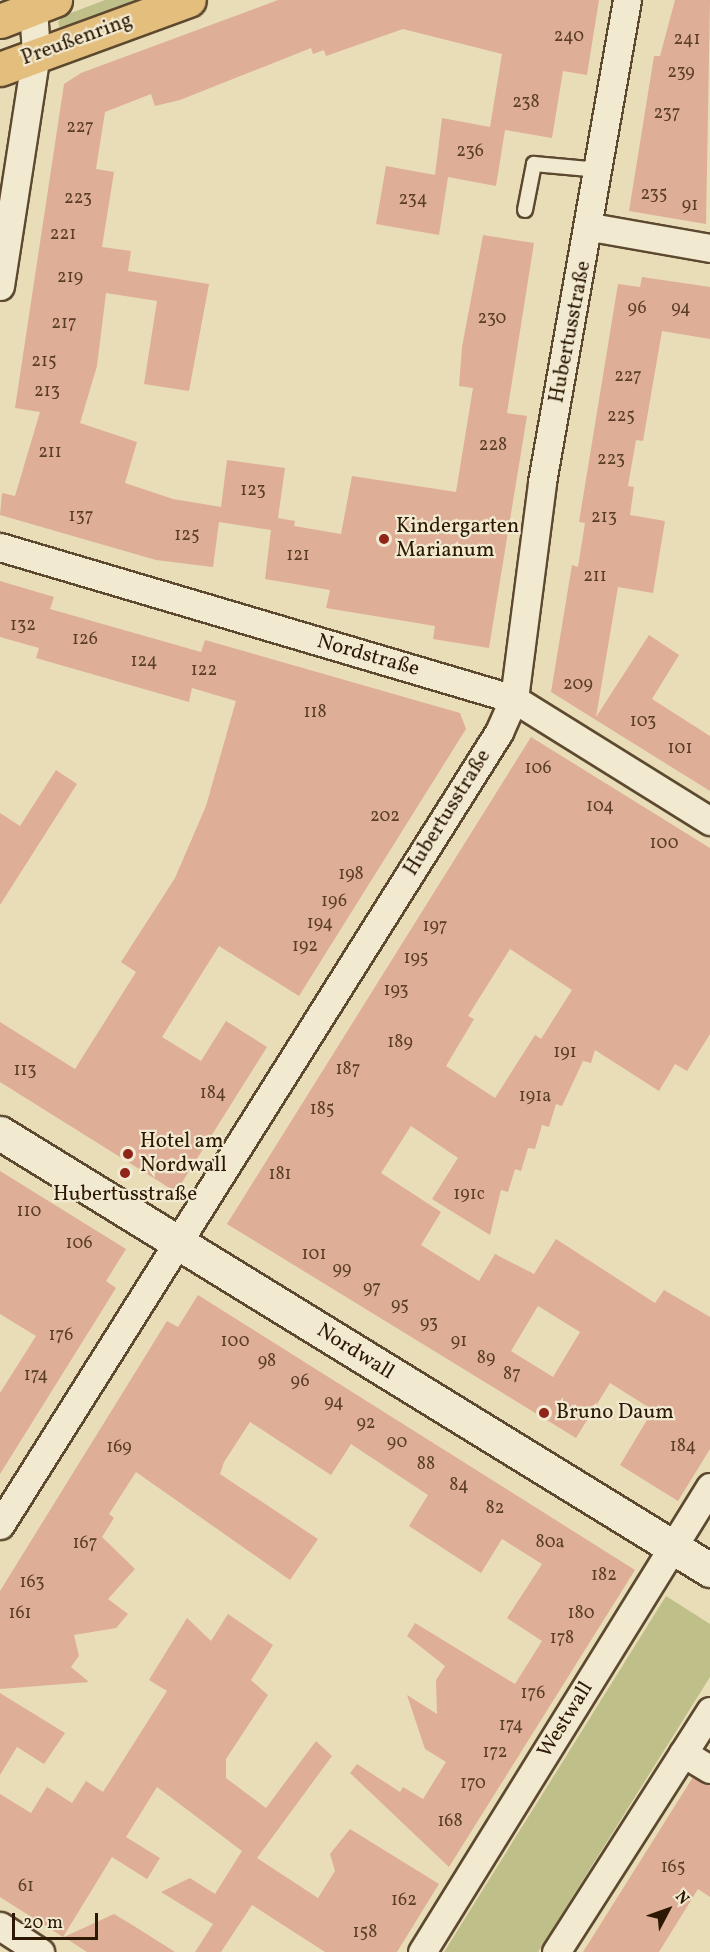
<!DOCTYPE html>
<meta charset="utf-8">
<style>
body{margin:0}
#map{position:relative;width:710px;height:1952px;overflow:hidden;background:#e9ddb7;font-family:Vollkorn,serif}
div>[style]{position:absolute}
.green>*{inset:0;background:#bfbf89}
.building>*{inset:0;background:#dfae96}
.roads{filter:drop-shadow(2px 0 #5c4930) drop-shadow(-2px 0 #5c4930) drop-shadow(0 2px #5c4930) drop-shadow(0 -2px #5c4930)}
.service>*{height:14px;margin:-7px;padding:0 7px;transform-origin:7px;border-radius:7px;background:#f1e9d0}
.minor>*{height:27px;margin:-13.5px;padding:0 13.5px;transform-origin:13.5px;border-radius:13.5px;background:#f1e9d0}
.tertiary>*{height:33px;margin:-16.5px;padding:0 16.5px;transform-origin:16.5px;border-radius:16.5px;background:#f1e9d0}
.primary>*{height:33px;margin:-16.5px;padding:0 16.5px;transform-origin:16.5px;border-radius:16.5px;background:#e4be7c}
.dots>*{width:16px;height:16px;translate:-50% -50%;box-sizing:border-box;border:3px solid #f1e9d0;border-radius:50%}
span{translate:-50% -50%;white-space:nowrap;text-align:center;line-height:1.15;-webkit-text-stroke:4.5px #f1e9d0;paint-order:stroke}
.number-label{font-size:18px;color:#5a3e28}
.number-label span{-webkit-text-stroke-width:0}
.street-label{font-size:21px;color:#2d1803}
.poi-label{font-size:21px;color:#2d1803}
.left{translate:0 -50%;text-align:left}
.north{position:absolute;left:638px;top:1880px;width:60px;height:60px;-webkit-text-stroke:4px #f1e9d0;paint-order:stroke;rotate:49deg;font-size:16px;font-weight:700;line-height:24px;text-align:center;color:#2d1803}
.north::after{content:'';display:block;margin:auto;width:21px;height:27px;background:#2d1803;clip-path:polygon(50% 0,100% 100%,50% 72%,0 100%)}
.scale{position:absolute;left:12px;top:1913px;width:86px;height:27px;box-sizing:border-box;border:3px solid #2d1803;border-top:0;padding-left:8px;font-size:18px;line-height:21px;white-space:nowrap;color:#2d1803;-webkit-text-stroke:4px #f1e9d0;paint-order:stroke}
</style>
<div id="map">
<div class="green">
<i style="clip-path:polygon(105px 0,156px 0,61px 32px,58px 22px,63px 16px)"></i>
<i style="clip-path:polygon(666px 1596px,710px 1624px,710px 1677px,538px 1952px,444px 1952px)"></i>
</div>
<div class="building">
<i style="clip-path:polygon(278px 0,599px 0,587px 75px,563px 71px,552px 138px,505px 130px,496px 186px,448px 177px,439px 235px,376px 224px,386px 166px,435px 175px,442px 118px,490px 127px,502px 54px,403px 29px,326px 56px,324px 50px,313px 54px,311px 48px,180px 100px,155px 106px,151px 94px,105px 112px,96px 169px,114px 172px,102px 247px,131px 251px,128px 271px,209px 284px,189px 391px,144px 384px,157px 301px,106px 293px,97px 366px,80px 423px,137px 442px,125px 483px,173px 499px,221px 507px,227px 460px,285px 468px,278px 518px,295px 521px,294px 526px,341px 534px,352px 476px,456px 492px,473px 388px,459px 386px,462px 347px,483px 235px,534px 243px,507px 413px,527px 416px,489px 648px,433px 639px,435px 626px,326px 608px,330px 590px,265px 579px,271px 530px,219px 522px,213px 567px,156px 560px,0 515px,2px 493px,15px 496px,40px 412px,15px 408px,64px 84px,81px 73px)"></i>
<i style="clip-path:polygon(675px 0,710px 0,706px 224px,629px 211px,654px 56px,660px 56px)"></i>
<i style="clip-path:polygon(642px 277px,710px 287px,710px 339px,662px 331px,643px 441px,636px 440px,628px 486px,634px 487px,630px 515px,665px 521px,653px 593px,618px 587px,596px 717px,649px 635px,679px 655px,652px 699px,710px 736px,710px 791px,551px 692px,572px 565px,578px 567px,585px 523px,579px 522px,618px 284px,640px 287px)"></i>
<i style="clip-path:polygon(0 581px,54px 597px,50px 609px,201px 652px,205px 640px,460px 713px,466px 729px,299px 996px,219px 946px,162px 1037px,201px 1061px,226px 1021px,267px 1047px,176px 1192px,0 1082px,0 1022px,75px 1069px,136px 972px,121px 962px,175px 878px,206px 806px,236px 701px,192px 688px,189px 702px,36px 658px,39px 648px,0 637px)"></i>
<i style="clip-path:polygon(evenodd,531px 737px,710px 848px,710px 1034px,687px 1071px,675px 1064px,659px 1091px,595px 1050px,591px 1063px,583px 1061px,562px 1106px,556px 1104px,549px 1127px,542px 1125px,535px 1149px,528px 1148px,521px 1171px,515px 1169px,508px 1192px,501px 1190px,490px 1235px,432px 1199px,458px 1158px,411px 1126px,381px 1173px,441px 1212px,421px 1245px,479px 1281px,495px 1254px,534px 1274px,556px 1239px,655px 1303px,664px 1290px,710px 1317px,710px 1449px,678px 1501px,620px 1465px,653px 1410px,610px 1383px,576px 1438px,227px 1224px,531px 737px,510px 949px,572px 990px,541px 1039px,535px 1035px,495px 1098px,446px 1066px,474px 1019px,468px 1016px,510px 949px,531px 737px,538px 1306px,580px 1332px,553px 1377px,511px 1351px,538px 1306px)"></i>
<i style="clip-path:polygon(56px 770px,77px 784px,0 905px,0 813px,20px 826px)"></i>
<i style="clip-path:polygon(0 1171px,126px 1249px,106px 1281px,116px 1288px,0 1474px,0 1393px,36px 1336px,0 1314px)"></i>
<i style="clip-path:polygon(198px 1295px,635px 1570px,449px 1867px,350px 1773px,357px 1764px,400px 1792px,403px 1787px,423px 1799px,446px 1762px,425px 1749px,407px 1695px,437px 1714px,436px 1680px,445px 1666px,407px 1636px,415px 1623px,515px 1684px,542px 1641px,507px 1618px,542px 1564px,502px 1539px,481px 1573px,409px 1526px,428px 1495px,351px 1444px,331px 1475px,250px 1422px,224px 1462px,220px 1474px,318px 1539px,290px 1580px,136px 1472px,109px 1514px,114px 1518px,102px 1537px,135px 1569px,108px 1599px,128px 1614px,116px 1628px,74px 1635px,79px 1656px,71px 1667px,89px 1682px,0 1689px,0 1591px,167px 1321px,178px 1327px)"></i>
<i style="clip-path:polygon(228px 1614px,273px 1645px,251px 1680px,268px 1695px,226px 1759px,226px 1778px,266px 1808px,316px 1741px,332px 1756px,257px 1858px,318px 1898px,335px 1871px,330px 1854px,350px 1829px,439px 1884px,397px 1952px,325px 1952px,252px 1905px,221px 1952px,195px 1952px,213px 1924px,161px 1892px,190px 1878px,215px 1894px,242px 1851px,157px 1787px,126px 1837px,160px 1858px,147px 1879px,112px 1857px,63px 1937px,0 1897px,0 1794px,31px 1813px,47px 1787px,72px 1803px,86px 1781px,103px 1792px,167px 1691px,149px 1680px,187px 1618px,211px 1641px)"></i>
<i style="clip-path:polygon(0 1693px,65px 1733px,44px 1764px,17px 1747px,0 1775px)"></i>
<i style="clip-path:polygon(693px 1777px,710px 1785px,710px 1897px,698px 1889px,659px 1952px,583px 1952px)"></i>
<i style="clip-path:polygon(114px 1914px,134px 1926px,175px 1952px,87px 1952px,64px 1937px)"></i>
</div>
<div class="roads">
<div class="service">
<i style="left:525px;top:210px;width:47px;rotate:-78.9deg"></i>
<i style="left:534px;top:164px;width:66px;rotate:5.2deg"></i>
</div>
<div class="minor">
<i style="left:591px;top:227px;width:121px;rotate:10deg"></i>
<i style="left:0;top:286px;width:235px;rotate:-81.2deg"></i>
<i style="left:36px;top:54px;width:46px;rotate:-93.7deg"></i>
<i style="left:0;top:547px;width:536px;rotate:16.47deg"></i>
<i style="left:514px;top:699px;width:231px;rotate:31.9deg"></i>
<i style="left:0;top:1525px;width:937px;rotate:-57.82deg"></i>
<i style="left:499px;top:732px;width:36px;rotate:-66deg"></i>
<i style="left:514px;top:699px;width:219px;rotate:-82.6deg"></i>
<i style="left:542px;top:482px;width:489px;rotate:-80deg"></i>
<i style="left:683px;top:1753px;width:31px;rotate:31deg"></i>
<i style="left:0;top:1926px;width:48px;rotate:33deg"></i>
<i style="left:422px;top:1952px;width:547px;rotate:-58.23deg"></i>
<i style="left:556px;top:1952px;width:286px;rotate:-57.4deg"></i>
</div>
<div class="tertiary">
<i style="left:0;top:1133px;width:834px;rotate:31.61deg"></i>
</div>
<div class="primary">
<i style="left:0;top:21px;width:59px;rotate:-20.9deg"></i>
<i style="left:0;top:69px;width:201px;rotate:-20.1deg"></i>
</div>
</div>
<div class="dots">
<i style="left:384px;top:539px;background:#8f2418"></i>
<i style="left:128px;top:1154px;background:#8f2418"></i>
<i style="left:125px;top:1173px;background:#8f2418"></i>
<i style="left:544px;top:1413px;background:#8f2418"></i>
</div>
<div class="number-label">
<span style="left:569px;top:37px">240</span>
<span style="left:687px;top:40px">241</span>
<span style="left:681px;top:73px">239</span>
<span style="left:526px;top:103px">238</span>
<span style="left:667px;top:114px">237</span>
<span style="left:80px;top:128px">227</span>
<span style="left:470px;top:152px">236</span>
<span style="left:654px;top:195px">235</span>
<span style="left:78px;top:199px">223</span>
<span style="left:413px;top:200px">234</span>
<span style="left:690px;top:206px">91</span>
<span style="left:63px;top:235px">221</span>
<span style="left:70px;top:278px">219</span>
<span style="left:637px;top:309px">96</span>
<span style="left:681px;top:309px">94</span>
<span style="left:492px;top:319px">230</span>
<span style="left:64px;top:324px">217</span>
<span style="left:44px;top:362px">215</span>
<span style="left:628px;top:377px">227</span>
<span style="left:47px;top:392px">213</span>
<span style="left:621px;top:417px">225</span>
<span style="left:493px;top:446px">228</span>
<span style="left:50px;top:453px">211</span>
<span style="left:611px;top:460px">223</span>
<span style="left:253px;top:491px">123</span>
<span style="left:81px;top:517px">137</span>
<span style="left:604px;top:518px">213</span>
<span style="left:187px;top:536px">125</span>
<span style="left:298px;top:556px">121</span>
<span style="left:595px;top:577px">211</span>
<span style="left:23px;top:626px">132</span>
<span style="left:85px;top:640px">126</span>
<span style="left:144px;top:662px">124</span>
<span style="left:204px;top:671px">122</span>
<span style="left:578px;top:685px">209</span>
<span style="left:315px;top:713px">118</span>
<span style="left:643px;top:722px">103</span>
<span style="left:680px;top:749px">101</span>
<span style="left:538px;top:769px">106</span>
<span style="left:600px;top:807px">104</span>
<span style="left:385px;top:817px">202</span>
<span style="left:664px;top:844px">100</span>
<span style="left:351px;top:875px">198</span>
<span style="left:334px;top:902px">196</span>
<span style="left:320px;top:924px">194</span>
<span style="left:435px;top:927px">197</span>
<span style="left:305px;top:947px">192</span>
<span style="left:416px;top:959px">195</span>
<span style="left:396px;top:991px">193</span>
<span style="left:400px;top:1043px">189</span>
<span style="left:565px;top:1053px">191</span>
<span style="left:348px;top:1070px">187</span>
<span style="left:25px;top:1071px">113</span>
<span style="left:213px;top:1094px">184</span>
<span style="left:535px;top:1097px">191a</span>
<span style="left:322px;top:1110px">185</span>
<span style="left:280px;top:1175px">181</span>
<span style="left:469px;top:1195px">191c</span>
<span style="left:29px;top:1212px">110</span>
<span style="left:79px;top:1244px">106</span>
<span style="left:314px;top:1255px">101</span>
<span style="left:342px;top:1270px">99</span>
<span style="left:372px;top:1289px">97</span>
<span style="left:400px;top:1306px">95</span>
<span style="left:429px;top:1324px">93</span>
<span style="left:61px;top:1336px">176</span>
<span style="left:235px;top:1342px">100</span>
<span style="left:459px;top:1342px">91</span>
<span style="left:486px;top:1359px">89</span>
<span style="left:267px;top:1362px">98</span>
<span style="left:512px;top:1375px">87</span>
<span style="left:36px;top:1376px">174</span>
<span style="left:300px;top:1382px">96</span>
<span style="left:334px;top:1403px">94</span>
<span style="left:366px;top:1424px">92</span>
<span style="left:397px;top:1443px">90</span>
<span style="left:683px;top:1447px">184</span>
<span style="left:119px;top:1448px">169</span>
<span style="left:426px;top:1465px">88</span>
<span style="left:459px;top:1486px">84</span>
<span style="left:495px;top:1509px">82</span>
<span style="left:550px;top:1543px">80a</span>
<span style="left:85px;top:1544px">167</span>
<span style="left:604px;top:1576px">182</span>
<span style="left:32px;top:1583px">163</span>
<span style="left:20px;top:1614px">161</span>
<span style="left:581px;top:1614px">180</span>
<span style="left:562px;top:1639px">178</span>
<span style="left:533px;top:1694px">176</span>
<span style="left:511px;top:1726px">174</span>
<span style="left:495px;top:1753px">172</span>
<span style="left:473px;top:1784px">170</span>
<span style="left:450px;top:1822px">168</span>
<span style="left:673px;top:1868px">165</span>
<span style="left:26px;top:1887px">61</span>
<span style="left:404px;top:1901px">162</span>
<span style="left:365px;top:1933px">158</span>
</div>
<div class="street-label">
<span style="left:77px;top:40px;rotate:-20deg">Preußenring</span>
<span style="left:571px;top:332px;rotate:-79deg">Hubertusstraße</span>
<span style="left:368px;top:656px;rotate:16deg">Nordstraße</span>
<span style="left:448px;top:813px;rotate:-58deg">Hubertusstraße</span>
<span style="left:355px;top:1352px;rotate:32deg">Nordwall</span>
<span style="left:566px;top:1720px;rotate:-58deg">Westwall</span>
</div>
<div class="poi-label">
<span class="left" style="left:396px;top:539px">Kindergarten<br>Marianum</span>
<span class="left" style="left:140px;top:1154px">Hotel am<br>Nordwall</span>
<span style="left:125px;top:1195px">Hubertusstraße</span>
<span class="left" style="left:556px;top:1413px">Bruno Daum</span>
</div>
<div class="north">N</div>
<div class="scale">20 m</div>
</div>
